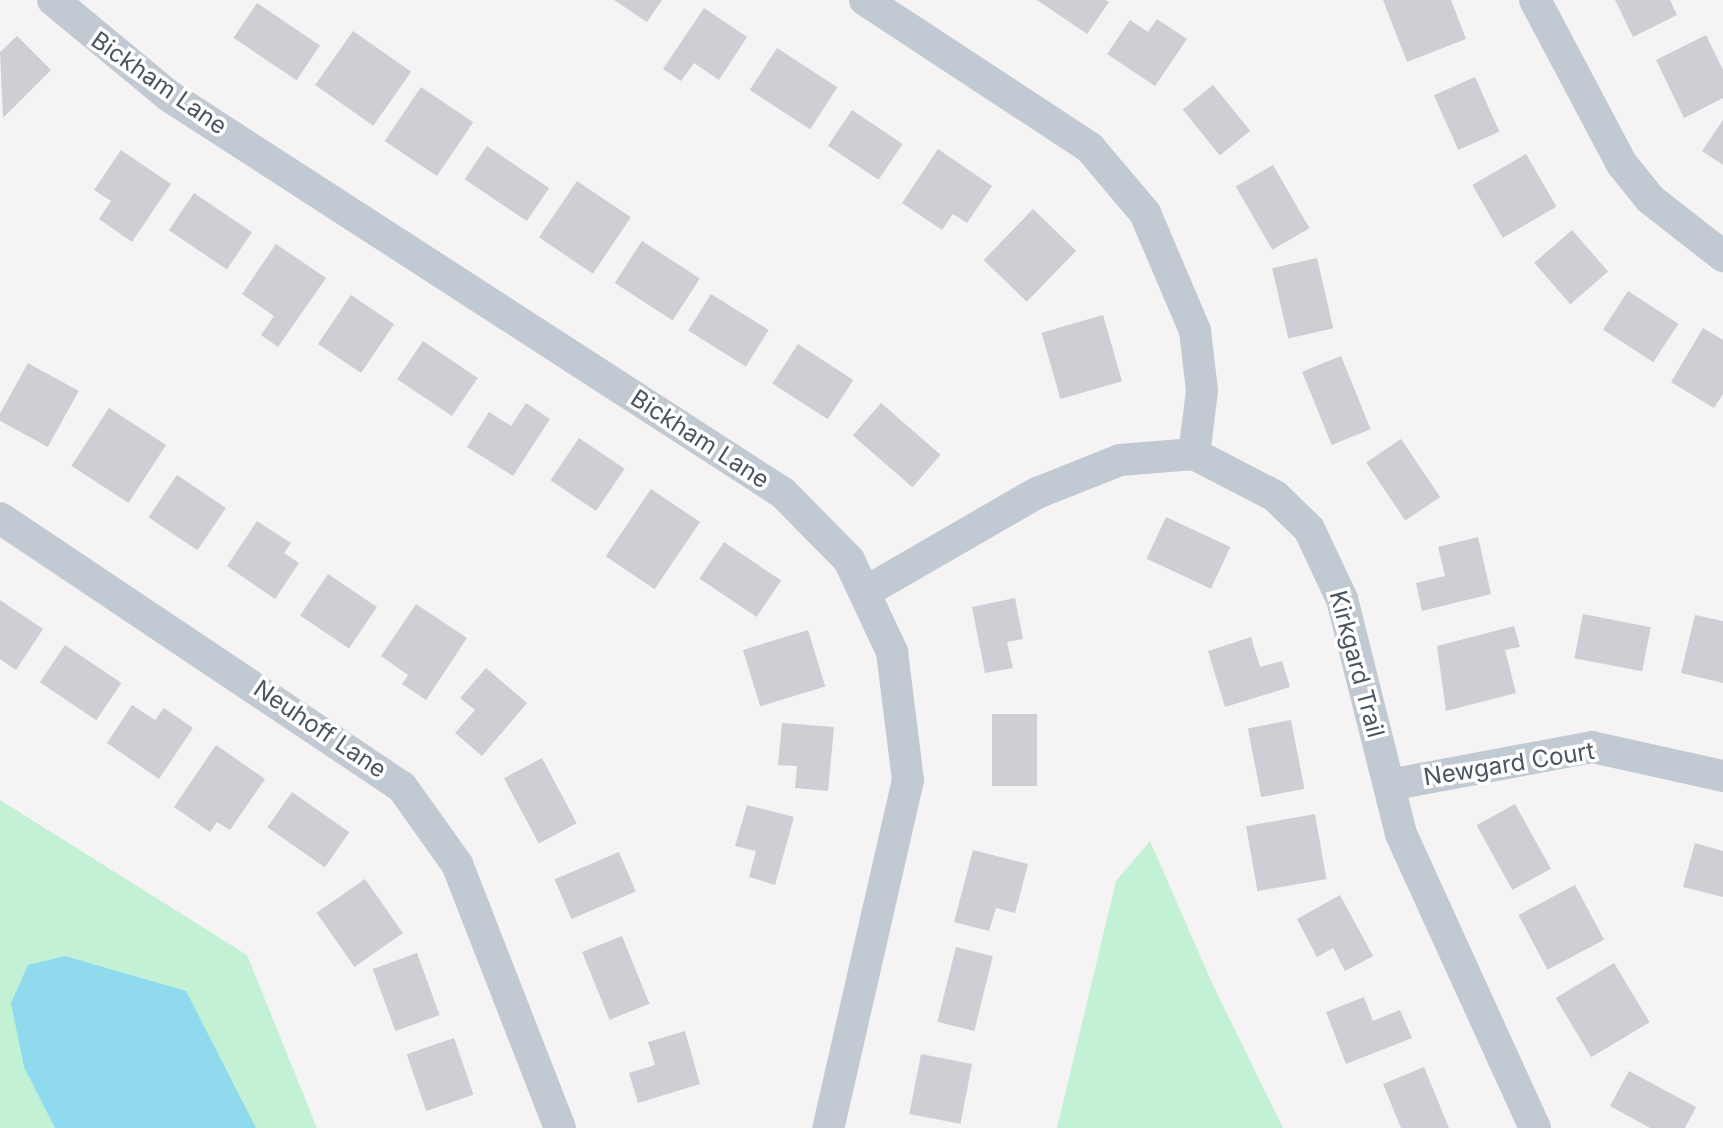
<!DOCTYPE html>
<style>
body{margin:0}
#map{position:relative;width:1723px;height:1128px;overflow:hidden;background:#f5f3f3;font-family:Inter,sans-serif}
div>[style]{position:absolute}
.green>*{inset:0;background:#c3f1d5}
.water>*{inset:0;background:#90daee}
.building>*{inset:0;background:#cdcfd5;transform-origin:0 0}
.minor>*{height:32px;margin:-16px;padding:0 16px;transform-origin:16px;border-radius:16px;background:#c1cad2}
span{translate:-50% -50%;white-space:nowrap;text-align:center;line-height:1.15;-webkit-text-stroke:7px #fff;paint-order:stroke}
.street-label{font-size:24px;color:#4a5661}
</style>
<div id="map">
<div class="green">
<i style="clip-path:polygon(0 800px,247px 955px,317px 1128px,0 1128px)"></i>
<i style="clip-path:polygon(1150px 841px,1212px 983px,1283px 1128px,1057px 1128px,1116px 881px)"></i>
</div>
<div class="water">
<i style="clip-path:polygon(65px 956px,186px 991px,256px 1128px,55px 1128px,24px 1067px,11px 1003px,28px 965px)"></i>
</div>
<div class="building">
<i style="clip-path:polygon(614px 0,662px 0,647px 22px)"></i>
<i style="clip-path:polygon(1037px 0,1106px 0,1109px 2px,1087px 34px)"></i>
<i style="clip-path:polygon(1383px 0,1451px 0,1466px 39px,1407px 62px)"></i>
<i style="clip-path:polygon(1615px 0,1670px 0,1677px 15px,1633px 37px)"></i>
<i style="left:257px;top:3px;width:76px;height:42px;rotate:34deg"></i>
<i style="clip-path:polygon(704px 8px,747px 37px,719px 80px,694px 63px,681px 81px,663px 69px)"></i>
<i style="clip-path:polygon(1157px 19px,1187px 39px,1155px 86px,1107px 54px,1130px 20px,1148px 32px)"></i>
<i style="left:353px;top:31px;width:71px;height:66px;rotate:35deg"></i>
<i style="clip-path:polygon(1706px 35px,1723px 70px,1723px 98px,1684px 118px,1656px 60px)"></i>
<i style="clip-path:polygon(17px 36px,51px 70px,3px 118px,0 52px)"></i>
<i style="left:777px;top:48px;width:72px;height:50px;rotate:33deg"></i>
<i style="left:1475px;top:77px;width:60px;height:45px;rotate:66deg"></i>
<i style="left:1213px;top:85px;width:59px;height:39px;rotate:51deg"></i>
<i style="left:421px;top:87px;width:63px;height:65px;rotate:34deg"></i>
<i style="left:852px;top:110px;width:61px;height:43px;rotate:34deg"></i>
<i style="clip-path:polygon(1723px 120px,1723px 165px,1702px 151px)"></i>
<i style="left:487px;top:146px;width:75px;height:40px;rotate:34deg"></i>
<i style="clip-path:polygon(938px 149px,992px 186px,967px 223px,953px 214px,942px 230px,902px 203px)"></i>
<i style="clip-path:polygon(121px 150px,171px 184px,132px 242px,99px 219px,111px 201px,94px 190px)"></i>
<i style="left:1526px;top:154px;width:61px;height:62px;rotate:60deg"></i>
<i style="left:1273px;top:165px;width:73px;height:43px;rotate:60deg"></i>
<i style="left:577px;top:181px;width:65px;height:68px;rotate:34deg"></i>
<i style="left:194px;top:193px;width:70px;height:45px;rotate:34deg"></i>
<i style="left:1033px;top:209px;width:60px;height:71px;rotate:44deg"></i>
<i style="left:1572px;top:230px;width:55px;height:50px;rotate:49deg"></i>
<i style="left:642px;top:241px;width:69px;height:50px;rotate:33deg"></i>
<i style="clip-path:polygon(276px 244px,326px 278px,278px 347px,261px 335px,274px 316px,242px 294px)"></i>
<i style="left:1317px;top:258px;width:72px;height:46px;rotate:77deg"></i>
<i style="left:1628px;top:291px;width:60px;height:46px;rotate:33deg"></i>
<i style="left:711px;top:294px;width:68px;height:43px;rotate:32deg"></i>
<i style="left:351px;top:295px;width:52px;height:59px;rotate:34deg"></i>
<i style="left:1103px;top:315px;width:69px;height:64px;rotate:74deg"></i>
<i style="clip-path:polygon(1703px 328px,1723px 340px,1723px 394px,1714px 408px,1671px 382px)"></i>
<i style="left:423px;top:341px;width:66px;height:46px;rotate:34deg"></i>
<i style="left:798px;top:344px;width:66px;height:47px;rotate:33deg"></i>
<i style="left:1341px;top:356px;width:79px;height:42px;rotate:68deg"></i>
<i style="left:28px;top:363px;width:58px;height:64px;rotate:29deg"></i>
<i style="clip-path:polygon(526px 403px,550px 419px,513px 476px,467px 447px,489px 412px,511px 426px)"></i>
<i style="left:881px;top:403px;width:79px;height:43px;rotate:41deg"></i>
<i style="left:109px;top:408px;width:68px;height:69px;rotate:33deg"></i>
<i style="left:579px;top:438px;width:55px;height:51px;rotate:34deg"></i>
<i style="left:1401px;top:439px;width:70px;height:42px;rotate:56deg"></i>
<i style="left:177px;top:475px;width:59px;height:51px;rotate:34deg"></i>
<i style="left:651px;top:489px;width:59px;height:81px;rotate:34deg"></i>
<i style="left:1166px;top:517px;width:71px;height:46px;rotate:25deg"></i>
<i style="clip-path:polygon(257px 521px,291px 543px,284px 553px,299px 563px,275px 599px,227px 566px)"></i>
<i style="clip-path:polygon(1478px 537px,1491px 594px,1422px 611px,1416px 583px,1445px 576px,1438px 547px)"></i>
<i style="left:724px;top:542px;width:69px;height:44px;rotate:34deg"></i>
<i style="left:328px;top:574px;width:59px;height:50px;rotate:34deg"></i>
<i style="clip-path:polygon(1015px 598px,1023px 639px,1007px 642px,1013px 668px,985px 673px,972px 607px)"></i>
<i style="clip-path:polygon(0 600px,43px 629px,16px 670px,0 659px)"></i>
<i style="clip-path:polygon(416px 604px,467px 638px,426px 700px,402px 684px,408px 675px,381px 656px)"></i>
<i style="left:1583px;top:614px;width:69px;height:45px;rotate:11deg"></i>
<i style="clip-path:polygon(1695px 615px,1723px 621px,1723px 683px,1681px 673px)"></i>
<i style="clip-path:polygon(1514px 626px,1520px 647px,1505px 650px,1516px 693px,1446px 711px,1437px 646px)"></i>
<i style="left:808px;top:630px;width:59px;height:68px;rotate:73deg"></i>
<i style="clip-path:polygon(1251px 637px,1260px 667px,1282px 661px,1290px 687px,1225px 707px,1208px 651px)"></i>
<i style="left:65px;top:645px;width:68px;height:45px;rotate:34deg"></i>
<i style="clip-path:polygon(486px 668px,527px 703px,482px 756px,455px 733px,475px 710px,460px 698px)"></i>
<i style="clip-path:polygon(132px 705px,155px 720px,164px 708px,193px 728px,159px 779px,107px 743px)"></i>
<i style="left:992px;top:714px;width:45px;height:72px"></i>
<i style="left:1291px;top:720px;width:70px;height:44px;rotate:79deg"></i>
<i style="clip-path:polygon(782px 723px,834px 727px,828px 791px,795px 788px,797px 766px,778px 765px)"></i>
<i style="clip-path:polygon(216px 745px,265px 779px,230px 830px,217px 822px,210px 832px,174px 807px)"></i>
<i style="left:542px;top:758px;width:74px;height:43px;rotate:62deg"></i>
<i style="left:292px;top:792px;width:70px;height:43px;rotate:35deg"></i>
<i style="left:1515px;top:804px;width:74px;height:44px;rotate:61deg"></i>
<i style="clip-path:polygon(747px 805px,794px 817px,775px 885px,749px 877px,756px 851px,735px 846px)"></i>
<i style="left:1315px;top:814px;width:66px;height:70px;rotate:80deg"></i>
<i style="clip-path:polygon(1695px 843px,1723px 851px,1723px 897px,1683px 887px)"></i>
<i style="clip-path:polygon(973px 850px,1028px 864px,1015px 913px,996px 908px,989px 931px,954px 922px)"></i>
<i style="left:619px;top:852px;width:43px;height:70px;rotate:67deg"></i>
<i style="left:365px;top:879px;width:66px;height:59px;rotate:55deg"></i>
<i style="left:1575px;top:885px;width:62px;height:64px;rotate:62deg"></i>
<i style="clip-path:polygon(1340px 895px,1373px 956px,1345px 971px,1333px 948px,1317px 957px,1297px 919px)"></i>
<i style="left:622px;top:936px;width:73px;height:43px;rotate:68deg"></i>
<i style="left:956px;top:947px;width:38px;height:77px;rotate:14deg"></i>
<i style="left:417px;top:953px;width:66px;height:47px;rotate:70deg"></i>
<i style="left:1614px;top:963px;width:69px;height:68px;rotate:59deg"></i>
<i style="clip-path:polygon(1364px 997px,1373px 1021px,1400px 1010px,1412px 1038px,1346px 1064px,1326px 1012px)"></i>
<i style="clip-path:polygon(685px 1031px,700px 1084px,638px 1103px,629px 1073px,655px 1065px,648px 1042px)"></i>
<i style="left:454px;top:1038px;width:60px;height:50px;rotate:71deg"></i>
<i style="left:921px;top:1054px;width:52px;height:61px;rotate:11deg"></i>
<i style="clip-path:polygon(1424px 1067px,1449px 1128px,1401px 1128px,1383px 1084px)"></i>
<i style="clip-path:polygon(1629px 1071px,1696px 1107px,1685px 1128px,1650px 1128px,1610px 1106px)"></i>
</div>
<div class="minor">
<i style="left:53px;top:0;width:151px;rotate:39.6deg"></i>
<i style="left:169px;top:96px;width:731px;rotate:32.89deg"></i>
<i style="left:783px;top:493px;width:94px;rotate:45.4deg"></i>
<i style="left:849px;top:560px;width:102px;rotate:64.9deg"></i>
<i style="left:892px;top:652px;width:129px;rotate:82.9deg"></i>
<i style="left:908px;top:780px;width:357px;rotate:102.9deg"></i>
<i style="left:865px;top:0;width:269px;rotate:33.3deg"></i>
<i style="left:1090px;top:148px;width:85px;rotate:49.8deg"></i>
<i style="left:1145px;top:213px;width:128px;rotate:67deg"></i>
<i style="left:1195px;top:331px;width:60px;rotate:83.3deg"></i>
<i style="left:1202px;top:391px;width:64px;rotate:97.2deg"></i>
<i style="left:1535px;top:0;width:186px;rotate:62.1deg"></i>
<i style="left:1622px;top:164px;width:45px;rotate:51.3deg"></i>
<i style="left:1650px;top:199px;width:93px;rotate:38deg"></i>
<i style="left:0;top:518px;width:484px;rotate:33.8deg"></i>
<i style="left:402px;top:787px;width:95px;rotate:54.5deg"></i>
<i style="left:457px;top:864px;width:283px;rotate:68.7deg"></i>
<i style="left:867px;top:591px;width:196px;rotate:-30deg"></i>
<i style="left:1037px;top:493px;width:89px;rotate:-21.7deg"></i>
<i style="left:1120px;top:460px;width:74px;rotate:-4.6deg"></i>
<i style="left:1194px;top:454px;width:91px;rotate:27.4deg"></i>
<i style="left:1275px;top:496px;width:47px;rotate:44.1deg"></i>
<i style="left:1309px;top:529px;width:77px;rotate:64.8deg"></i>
<i style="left:1342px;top:599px;width:242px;rotate:75.9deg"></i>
<i style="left:1401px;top:834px;width:323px;rotate:65.5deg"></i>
<i style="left:1389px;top:785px;width:207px;rotate:-10.6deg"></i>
<i style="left:1592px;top:747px;width:134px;rotate:12.5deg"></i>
</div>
<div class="street-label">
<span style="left:159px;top:83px;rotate:35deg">Bickham Lane</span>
<span style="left:700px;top:439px;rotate:33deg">Bickham Lane</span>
<span style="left:1357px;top:664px;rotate:75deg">Kirkgard Trail</span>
<span style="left:320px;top:729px;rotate:34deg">Neuhoff Lane</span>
<span style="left:1509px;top:764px;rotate:-9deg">Newgard Court</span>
</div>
</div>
